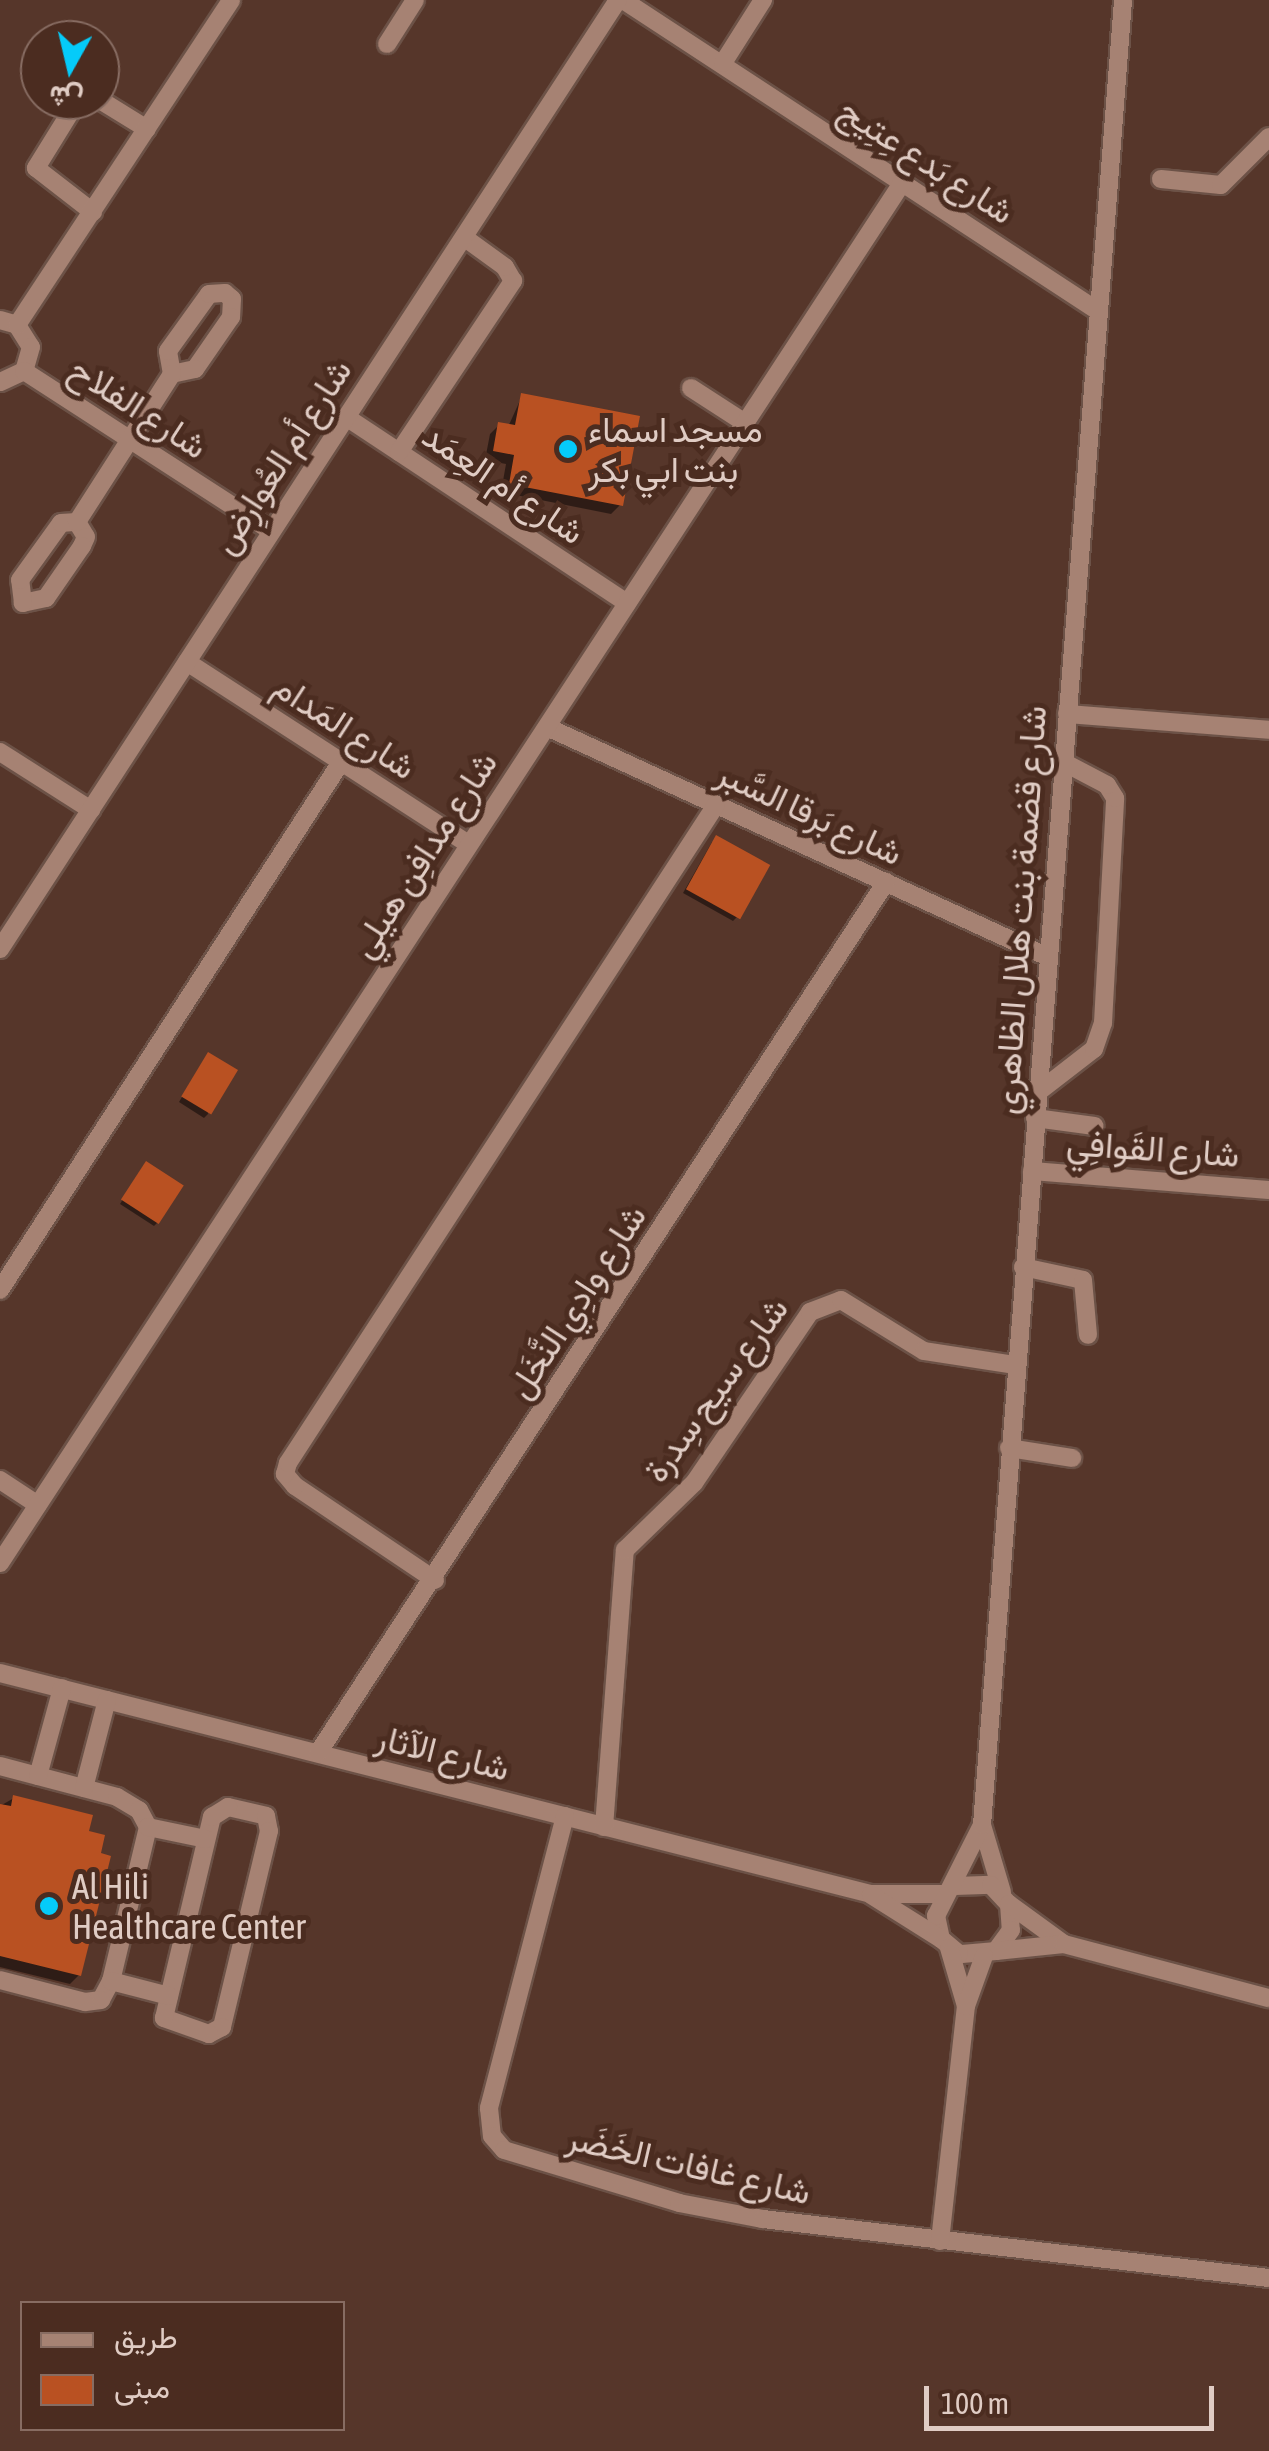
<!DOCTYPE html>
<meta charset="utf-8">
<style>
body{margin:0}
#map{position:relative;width:1269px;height:2451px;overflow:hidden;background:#56362a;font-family:"Asap Condensed",Vazirmatn,sans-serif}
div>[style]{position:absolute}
.shadow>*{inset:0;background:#0007}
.building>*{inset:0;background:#b95122;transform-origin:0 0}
.roads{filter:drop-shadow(2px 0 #6c5247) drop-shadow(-2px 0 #6c5247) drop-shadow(0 2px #6c5247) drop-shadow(0 -2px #6c5247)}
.minor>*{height:18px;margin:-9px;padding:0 9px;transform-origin:9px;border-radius:9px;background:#a68273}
.dots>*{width:28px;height:28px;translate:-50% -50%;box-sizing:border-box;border:5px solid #4b2c20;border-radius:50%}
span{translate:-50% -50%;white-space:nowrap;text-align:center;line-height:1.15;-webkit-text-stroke:10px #4b2c20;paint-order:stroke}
.street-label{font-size:35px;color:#e0ccc4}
.poi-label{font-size:35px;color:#e0ccc4}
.left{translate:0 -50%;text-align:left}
.legend{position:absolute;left:20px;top:2301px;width:325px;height:130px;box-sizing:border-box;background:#4b2c20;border:2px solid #876c62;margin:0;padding:12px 18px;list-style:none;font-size:30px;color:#e0ccc4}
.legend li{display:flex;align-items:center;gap:20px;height:50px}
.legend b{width:50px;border:2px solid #876c62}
.north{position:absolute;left:20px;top:20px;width:100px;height:100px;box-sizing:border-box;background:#4b2c20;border:2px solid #876c62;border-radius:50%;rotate:188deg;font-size:28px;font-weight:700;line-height:40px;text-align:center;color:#e0ccc4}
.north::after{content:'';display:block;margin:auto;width:35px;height:45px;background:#05cbf9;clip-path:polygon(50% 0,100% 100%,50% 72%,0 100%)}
.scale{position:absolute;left:924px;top:2386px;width:290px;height:45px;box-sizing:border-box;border:5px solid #e0ccc4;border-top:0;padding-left:12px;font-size:30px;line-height:35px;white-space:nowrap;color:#e0ccc4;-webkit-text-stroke:8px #4b2c20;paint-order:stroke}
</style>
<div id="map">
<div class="shadow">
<i style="clip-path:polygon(522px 396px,620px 505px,611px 514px,501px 492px,506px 464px,485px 460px,490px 434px,499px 425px,508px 427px)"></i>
<i style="clip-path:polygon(712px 842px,737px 917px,733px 921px,683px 893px)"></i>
<i style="clip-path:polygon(205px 1059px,208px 1114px,204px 1118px,179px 1102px)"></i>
<i style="clip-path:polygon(142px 1168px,158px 1222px,154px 1226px,120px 1204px)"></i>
<i style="clip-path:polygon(14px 1798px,86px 1833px,79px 1975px,70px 1984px,0 1967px,0 1806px)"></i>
</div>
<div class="building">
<i style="clip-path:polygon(521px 393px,640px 416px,623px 506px,509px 484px,514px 455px,493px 451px,498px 422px,515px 425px)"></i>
<i style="left:716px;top:835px;width:62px;height:62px;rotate:29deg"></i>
<i style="left:208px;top:1052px;width:35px;height:52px;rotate:31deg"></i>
<i style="left:146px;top:1161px;width:45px;height:46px;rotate:33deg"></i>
<i style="clip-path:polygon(13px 1795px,93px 1815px,89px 1831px,105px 1835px,101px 1853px,111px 1856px,81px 1976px,0 1956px,0 1804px,11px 1806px)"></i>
</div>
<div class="roads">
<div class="minor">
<i style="left:623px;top:0;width:564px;rotate:33.21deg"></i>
<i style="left:387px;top:44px;width:52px;rotate:-57.5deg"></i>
<i style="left:723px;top:63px;width:75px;rotate:-57.6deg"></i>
<i style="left:78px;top:100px;width:80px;rotate:121.7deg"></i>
<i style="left:36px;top:168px;width:72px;rotate:37.7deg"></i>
<i style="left:100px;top:100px;width:55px;rotate:31.7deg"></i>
<i style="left:1161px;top:179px;width:60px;rotate:5.7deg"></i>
<i style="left:1221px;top:185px;width:68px;rotate:-45deg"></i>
<i style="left:225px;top:293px;width:9px;rotate:41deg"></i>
<i style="left:232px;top:299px;width:18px;rotate:93deg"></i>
<i style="left:231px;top:317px;width:63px;rotate:124.7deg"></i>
<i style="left:195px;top:369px;width:24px;rotate:168deg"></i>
<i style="left:172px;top:374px;width:23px;rotate:-100deg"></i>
<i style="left:168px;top:351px;width:70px;rotate:-54.3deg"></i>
<i style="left:209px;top:294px;width:16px;rotate:-4deg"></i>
<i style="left:0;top:320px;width:18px;rotate:16deg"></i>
<i style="left:17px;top:325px;width:26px;rotate:58deg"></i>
<i style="left:31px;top:347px;width:25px;rotate:106deg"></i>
<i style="left:24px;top:371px;width:26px;rotate:155deg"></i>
<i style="left:17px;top:325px;width:389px;rotate:-56.6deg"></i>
<i style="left:24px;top:371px;width:293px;rotate:32.9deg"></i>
<i style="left:691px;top:388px;width:64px;rotate:32.9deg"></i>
<i style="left:346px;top:417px;width:337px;rotate:33.5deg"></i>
<i style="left:399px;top:452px;width:206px;rotate:-56.3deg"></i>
<i style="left:513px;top:281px;width:16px;rotate:-120deg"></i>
<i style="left:505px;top:267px;width:49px;rotate:-144.1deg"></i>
<i style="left:77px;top:522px;width:17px;rotate:59deg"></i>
<i style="left:86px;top:537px;width:10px;rotate:114deg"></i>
<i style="left:82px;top:546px;width:63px;rotate:124.7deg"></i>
<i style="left:46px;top:598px;width:24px;rotate:168deg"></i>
<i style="left:23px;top:603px;width:23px;rotate:-97deg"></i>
<i style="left:20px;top:580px;width:70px;rotate:-54.3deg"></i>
<i style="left:61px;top:523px;width:16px;rotate:-4deg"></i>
<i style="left:77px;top:522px;width:176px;rotate:-57.3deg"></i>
<i style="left:187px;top:662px;width:335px;rotate:32.9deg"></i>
<i style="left:1067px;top:714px;width:203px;rotate:4.5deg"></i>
<i style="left:547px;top:727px;width:549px;rotate:24.65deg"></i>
<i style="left:0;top:752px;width:108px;rotate:32.5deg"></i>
<i style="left:0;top:949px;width:1132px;rotate:-56.93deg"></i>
<i style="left:1037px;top:1093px;width:72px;rotate:-37.7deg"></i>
<i style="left:1094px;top:1049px;width:28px;rotate:-71deg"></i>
<i style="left:1103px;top:1023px;width:225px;rotate:-86.9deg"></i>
<i style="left:1115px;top:798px;width:15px;rotate:-122deg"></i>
<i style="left:1107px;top:785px;width:50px;rotate:-152.4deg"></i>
<i style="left:1035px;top:1118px;width:60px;rotate:7.7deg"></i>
<i style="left:1032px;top:1171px;width:238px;rotate:4.6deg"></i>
<i style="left:1023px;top:1267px;width:61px;rotate:12.2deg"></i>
<i style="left:1083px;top:1280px;width:55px;rotate:84.8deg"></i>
<i style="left:0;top:1290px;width:629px;rotate:-57.14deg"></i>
<i style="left:1009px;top:1448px;width:64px;rotate:9deg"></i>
<i style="left:0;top:1480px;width:45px;rotate:33.3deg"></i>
<i style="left:0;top:1563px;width:1649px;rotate:-56.83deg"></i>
<i style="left:435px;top:1580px;width:169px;rotate:-146.1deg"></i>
<i style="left:295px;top:1486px;width:16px;rotate:-130deg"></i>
<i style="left:285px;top:1474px;width:11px;rotate:-75deg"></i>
<i style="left:288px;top:1463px;width:785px;rotate:-56.96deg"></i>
<i style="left:0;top:1673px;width:899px;rotate:14.24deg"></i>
<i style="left:871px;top:1894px;width:75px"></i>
<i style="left:318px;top:1753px;width:1040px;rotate:-56.89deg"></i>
<i style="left:0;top:1766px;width:121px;rotate:14.8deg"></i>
<i style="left:117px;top:1797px;width:26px;rotate:31deg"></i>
<i style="left:139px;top:1810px;width:19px;rotate:62deg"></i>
<i style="left:148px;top:1827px;width:158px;rotate:103.5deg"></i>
<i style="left:111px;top:1981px;width:21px;rotate:118deg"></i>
<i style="left:101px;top:2000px;width:16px;rotate:173deg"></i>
<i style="left:85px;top:2002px;width:88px;rotate:-165.5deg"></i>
<i style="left:38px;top:1776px;width:91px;rotate:-74.7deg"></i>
<i style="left:84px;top:1788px;width:91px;rotate:-75.4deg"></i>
<i style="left:228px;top:1807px;width:39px;rotate:13deg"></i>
<i style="left:266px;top:1816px;width:15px;rotate:79deg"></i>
<i style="left:269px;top:1831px;width:202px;rotate:103.5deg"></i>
<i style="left:222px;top:2027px;width:15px;rotate:152deg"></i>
<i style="left:209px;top:2034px;width:48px;rotate:-160.4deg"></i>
<i style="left:164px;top:2018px;width:207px;rotate:-76.6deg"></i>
<i style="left:212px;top:1817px;width:19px;rotate:-32deg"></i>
<i style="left:565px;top:1816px;width:302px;rotate:104.6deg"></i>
<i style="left:489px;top:2108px;width:28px;rotate:84deg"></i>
<i style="left:492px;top:2136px;width:18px;rotate:49deg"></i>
<i style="left:504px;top:2150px;width:183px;rotate:16.8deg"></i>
<i style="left:679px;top:2203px;width:86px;rotate:10.8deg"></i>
<i style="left:763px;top:2219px;width:509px;rotate:6.65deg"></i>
<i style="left:982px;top:1825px;width:70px;rotate:73.4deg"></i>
<i style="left:148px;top:1827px;width:59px;rotate:11.7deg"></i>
<i style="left:604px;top:1827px;width:278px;rotate:-85.7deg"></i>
<i style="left:625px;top:1550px;width:96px;rotate:-44.2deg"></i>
<i style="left:694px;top:1483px;width:207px;rotate:-55.8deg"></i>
<i style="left:810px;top:1312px;width:33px;rotate:-21deg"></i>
<i style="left:841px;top:1300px;width:97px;rotate:31.6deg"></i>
<i style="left:924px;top:1351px;width:92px;rotate:8.7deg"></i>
<i style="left:955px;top:1886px;width:36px;rotate:-2deg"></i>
<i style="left:991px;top:1885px;width:26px;rotate:47deg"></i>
<i style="left:1009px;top:1904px;width:26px;rotate:86deg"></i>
<i style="left:1011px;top:1930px;width:26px;rotate:126deg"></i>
<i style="left:996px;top:1951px;width:37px;rotate:175deg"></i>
<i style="left:959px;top:1954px;width:23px;rotate:-140deg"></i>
<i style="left:941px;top:1939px;width:24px;rotate:-102deg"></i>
<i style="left:936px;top:1916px;width:102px;rotate:-63.2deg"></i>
<i style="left:982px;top:1825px;width:1830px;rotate:-85.58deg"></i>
<i style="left:871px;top:1895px;width:83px;rotate:32.2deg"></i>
<i style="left:1009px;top:1904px;width:68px;rotate:36deg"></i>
<i style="left:949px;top:1948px;width:60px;rotate:73.7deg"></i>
<i style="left:996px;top:1951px;width:68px;rotate:-5.9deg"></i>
<i style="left:1064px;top:1944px;width:212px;rotate:14.8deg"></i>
<i style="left:111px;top:1981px;width:60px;rotate:14.5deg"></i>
<i style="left:940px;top:2241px;width:236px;rotate:-83.7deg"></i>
<i style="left:966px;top:2006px;width:53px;rotate:-70.2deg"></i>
</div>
</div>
<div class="dots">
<i style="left:568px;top:449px;background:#05cbf9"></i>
<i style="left:49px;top:1906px;background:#05cbf9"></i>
</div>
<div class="street-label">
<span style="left:927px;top:160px;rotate:33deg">شارع بَدع عِتِيج</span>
<span style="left:139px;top:407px;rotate:33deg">شارع الفلاح</span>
<span style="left:281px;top:456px;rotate:-57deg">شارع أم العُوارِض</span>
<span style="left:504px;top:483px;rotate:34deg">شارع أم العِمَد</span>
<span style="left:345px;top:726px;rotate:33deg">شارع المَدام</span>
<span style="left:810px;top:812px;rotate:25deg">شارع بَرقا السَّبر</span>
<span style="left:423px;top:854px;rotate:-57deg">شارع مدافِن هيلي</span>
<span style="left:1019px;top:910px;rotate:-86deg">شارع قضمة بنت هلال الظاهري</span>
<span style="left:1153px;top:1148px;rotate:4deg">شارع القَوافِي</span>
<span style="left:576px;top:1301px;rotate:-57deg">شارع وادِي النَّخَل</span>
<span style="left:715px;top:1389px;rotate:-54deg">شارع سيح سِدرة</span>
<span style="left:443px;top:1752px;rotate:14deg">شارع الآثار</span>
<span style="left:689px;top:2164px;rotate:13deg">شارع غافات الخَضَر</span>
</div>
<div class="poi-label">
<span class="left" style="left:588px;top:449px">مسجد اسماء<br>بنت ابي بكر</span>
<span class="left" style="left:72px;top:1906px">Al Hili<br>Healthcare Center</span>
</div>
<ul class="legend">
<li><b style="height:12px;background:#a68273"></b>طريق</li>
<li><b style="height:28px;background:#b95122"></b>مبنى</li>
</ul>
<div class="north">ش</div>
<div class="scale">100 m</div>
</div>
